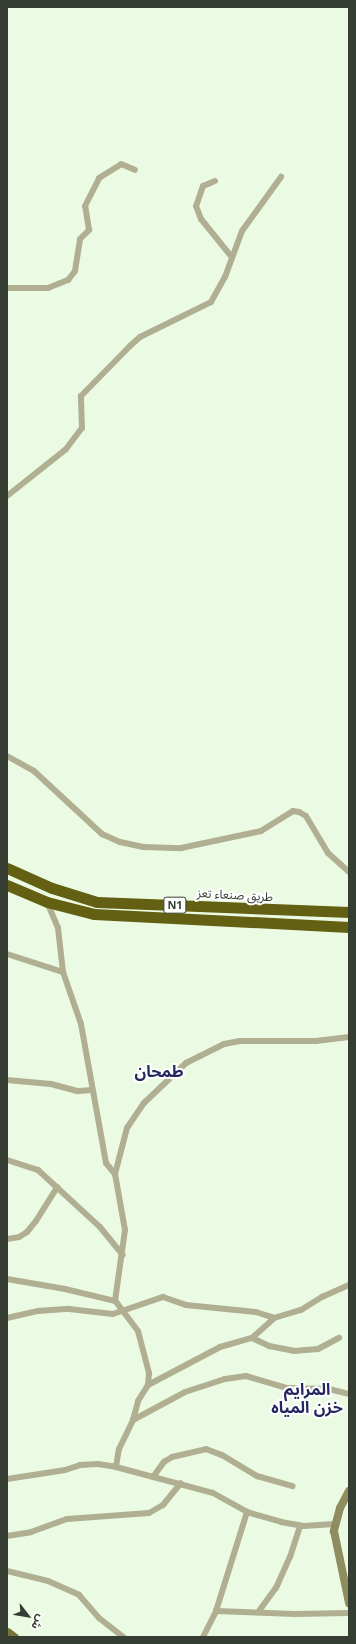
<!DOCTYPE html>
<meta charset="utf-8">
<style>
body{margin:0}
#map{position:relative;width:356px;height:1644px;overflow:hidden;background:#ebfbe3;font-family:"Noto Sans","Noto Sans Arabic",sans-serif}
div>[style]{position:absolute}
.street>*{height:6px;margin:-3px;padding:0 3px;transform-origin:3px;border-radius:3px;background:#b0af91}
.secondary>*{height:8px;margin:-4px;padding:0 4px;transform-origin:4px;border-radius:4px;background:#8f8d60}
.primary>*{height:9px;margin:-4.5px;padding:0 4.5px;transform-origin:4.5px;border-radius:4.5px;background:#77743a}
.highway>*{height:11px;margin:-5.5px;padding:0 5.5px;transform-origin:5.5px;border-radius:5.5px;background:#635f13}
span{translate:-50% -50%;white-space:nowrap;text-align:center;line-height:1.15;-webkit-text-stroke:4px #fff;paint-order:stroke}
.shield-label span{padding:1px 3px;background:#fff;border:1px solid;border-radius:3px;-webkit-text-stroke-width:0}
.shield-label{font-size:11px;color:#363d33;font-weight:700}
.street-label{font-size:12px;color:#363d33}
.district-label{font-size:16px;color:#24265f;font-weight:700}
.frame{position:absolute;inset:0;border:8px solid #363d33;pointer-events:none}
.north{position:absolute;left:8px;top:1596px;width:40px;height:40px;-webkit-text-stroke:3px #fff;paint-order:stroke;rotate:121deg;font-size:11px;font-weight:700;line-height:16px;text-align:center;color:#363d33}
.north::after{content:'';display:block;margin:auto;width:14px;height:18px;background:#363d33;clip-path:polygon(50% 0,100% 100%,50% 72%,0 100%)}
</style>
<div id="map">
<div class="street">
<i style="left:215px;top:181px;width:13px;rotate:157deg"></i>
<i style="left:203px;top:186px;width:21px;rotate:109deg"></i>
<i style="left:196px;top:206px;width:14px;rotate:69deg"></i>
<i style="left:201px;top:219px;width:48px;rotate:51deg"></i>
<i style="left:7px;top:288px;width:41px"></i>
<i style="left:48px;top:288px;width:22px;rotate:-22deg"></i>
<i style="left:68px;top:280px;width:11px;rotate:-52deg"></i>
<i style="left:75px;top:271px;width:32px;rotate:-81deg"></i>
<i style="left:80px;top:239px;width:13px;rotate:-45deg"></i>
<i style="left:89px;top:230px;width:24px;rotate:-99deg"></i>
<i style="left:85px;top:206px;width:31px;rotate:-63deg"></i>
<i style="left:99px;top:178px;width:26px;rotate:-32deg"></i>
<i style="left:121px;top:164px;width:15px;rotate:23deg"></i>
<i style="left:7px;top:496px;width:75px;rotate:-38.5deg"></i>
<i style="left:66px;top:449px;width:26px;rotate:-53deg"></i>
<i style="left:82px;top:428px;width:32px;rotate:-92deg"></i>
<i style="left:81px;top:396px;width:70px;rotate:-45.6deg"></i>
<i style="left:130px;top:346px;width:13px;rotate:-42deg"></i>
<i style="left:140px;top:337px;width:79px;rotate:-26.2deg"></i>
<i style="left:211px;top:302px;width:29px;rotate:-61deg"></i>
<i style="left:225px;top:277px;width:49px;rotate:-69.7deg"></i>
<i style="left:242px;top:231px;width:67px;rotate:-54.2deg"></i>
<i style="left:7px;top:756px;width:31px;rotate:29deg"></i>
<i style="left:34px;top:771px;width:93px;rotate:42.8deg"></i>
<i style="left:102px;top:834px;width:20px;rotate:24deg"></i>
<i style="left:120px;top:842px;width:25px;rotate:12deg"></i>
<i style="left:144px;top:847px;width:37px;rotate:2deg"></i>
<i style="left:181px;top:848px;width:82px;rotate:-12deg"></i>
<i style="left:261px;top:831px;width:38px;rotate:-32deg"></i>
<i style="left:293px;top:811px;width:6px;rotate:9deg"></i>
<i style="left:299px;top:812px;width:8px;rotate:30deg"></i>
<i style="left:306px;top:816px;width:43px;rotate:59.3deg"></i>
<i style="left:328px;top:853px;width:28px;rotate:42deg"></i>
<i style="left:47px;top:902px;width:28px;rotate:67deg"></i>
<i style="left:58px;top:928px;width:44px;rotate:83.5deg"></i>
<i style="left:63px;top:972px;width:55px;rotate:70.9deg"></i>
<i style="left:81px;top:1024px;width:141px;rotate:79.8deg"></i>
<i style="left:106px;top:1163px;width:14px;rotate:51deg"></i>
<i style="left:7px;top:954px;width:59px;rotate:17.8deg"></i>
<i style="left:7px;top:1080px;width:44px;rotate:5.2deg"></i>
<i style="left:51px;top:1084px;width:28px;rotate:15deg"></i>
<i style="left:78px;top:1091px;width:14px;rotate:-4deg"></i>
<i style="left:7px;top:1160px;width:33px;rotate:18deg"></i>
<i style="left:38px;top:1170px;width:84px;rotate:42.6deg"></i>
<i style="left:100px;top:1227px;width:36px;rotate:51deg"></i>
<i style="left:7px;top:1239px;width:12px;rotate:-9deg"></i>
<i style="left:19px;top:1237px;width:9px;rotate:-32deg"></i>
<i style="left:27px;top:1232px;width:14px;rotate:-51deg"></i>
<i style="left:36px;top:1221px;width:40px;rotate:-58deg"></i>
<i style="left:7px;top:1279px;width:59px;rotate:9.8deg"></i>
<i style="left:65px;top:1289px;width:51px;rotate:13.5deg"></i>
<i style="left:7px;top:1318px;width:32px;rotate:-13deg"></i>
<i style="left:38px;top:1311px;width:31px;rotate:-4deg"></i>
<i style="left:69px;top:1309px;width:44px;rotate:6.5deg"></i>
<i style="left:113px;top:1314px;width:53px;rotate:-18.8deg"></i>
<i style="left:163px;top:1297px;width:24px;rotate:19deg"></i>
<i style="left:186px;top:1305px;width:70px;rotate:5.7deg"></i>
<i style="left:256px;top:1312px;width:19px;rotate:18deg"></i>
<i style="left:274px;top:1318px;width:28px;rotate:-17deg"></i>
<i style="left:301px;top:1310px;width:25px;rotate:-32deg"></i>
<i style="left:322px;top:1297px;width:30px;rotate:-24deg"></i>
<i style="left:252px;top:1338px;width:19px;rotate:25deg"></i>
<i style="left:269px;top:1346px;width:25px;rotate:11deg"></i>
<i style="left:294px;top:1351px;width:24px;rotate:-5deg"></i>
<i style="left:318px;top:1349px;width:24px;rotate:-28deg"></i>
<i style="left:148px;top:1385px;width:81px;rotate:-27.8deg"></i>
<i style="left:220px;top:1347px;width:33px;rotate:-16deg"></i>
<i style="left:252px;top:1338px;width:30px;rotate:-42deg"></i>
<i style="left:133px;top:1420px;width:20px;rotate:-75deg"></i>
<i style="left:138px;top:1401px;width:19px;rotate:-58deg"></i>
<i style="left:148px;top:1385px;width:12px;rotate:-85deg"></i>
<i style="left:149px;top:1373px;width:43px;rotate:-104.7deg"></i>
<i style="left:138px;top:1331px;width:38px;rotate:-127deg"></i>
<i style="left:115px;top:1301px;width:72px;rotate:-82deg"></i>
<i style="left:125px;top:1230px;width:57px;rotate:-100.1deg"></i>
<i style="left:115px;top:1174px;width:48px;rotate:-75.4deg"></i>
<i style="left:127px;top:1128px;width:30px;rotate:-56deg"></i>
<i style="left:144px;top:1103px;width:58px;rotate:-43.6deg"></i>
<i style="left:186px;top:1063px;width:42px;rotate:-26.6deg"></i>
<i style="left:224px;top:1044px;width:16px;rotate:-11deg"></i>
<i style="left:240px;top:1041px;width:76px"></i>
<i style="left:316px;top:1041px;width:33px;rotate:-7deg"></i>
<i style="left:116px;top:1467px;width:18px;rotate:-81deg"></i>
<i style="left:119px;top:1449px;width:32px;rotate:-64deg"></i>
<i style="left:133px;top:1420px;width:59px;rotate:-28.3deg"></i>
<i style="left:185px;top:1392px;width:42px;rotate:-18deg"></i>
<i style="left:225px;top:1379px;width:21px;rotate:-8deg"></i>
<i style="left:246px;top:1376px;width:43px;rotate:16.3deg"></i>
<i style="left:287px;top:1388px;width:42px;rotate:1.4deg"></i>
<i style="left:329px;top:1389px;width:21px;rotate:14deg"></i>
<i style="left:153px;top:1477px;width:19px;rotate:-54deg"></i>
<i style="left:164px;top:1462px;width:9px;rotate:-32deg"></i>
<i style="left:172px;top:1457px;width:35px;rotate:-13deg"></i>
<i style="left:206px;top:1449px;width:17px;rotate:21deg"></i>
<i style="left:222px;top:1455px;width:41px;rotate:31deg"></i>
<i style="left:257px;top:1476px;width:37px;rotate:16deg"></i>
<i style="left:7px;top:1479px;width:59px;rotate:-8.8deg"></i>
<i style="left:65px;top:1470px;width:16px;rotate:-18deg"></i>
<i style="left:80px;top:1465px;width:18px;rotate:-3deg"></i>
<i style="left:98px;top:1464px;width:18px;rotate:9deg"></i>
<i style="left:116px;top:1467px;width:100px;rotate:15deg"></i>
<i style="left:213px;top:1493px;width:39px;rotate:29deg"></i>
<i style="left:247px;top:1512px;width:35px;rotate:16deg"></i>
<i style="left:281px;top:1522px;width:23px;rotate:10deg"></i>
<i style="left:304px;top:1526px;width:30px;rotate:-4deg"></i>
<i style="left:7px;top:1536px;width:24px;rotate:-9deg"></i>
<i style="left:31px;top:1532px;width:38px;rotate:-20deg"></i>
<i style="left:67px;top:1519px;width:82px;rotate:-4.2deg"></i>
<i style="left:149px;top:1513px;width:16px;rotate:-30deg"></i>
<i style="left:163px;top:1505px;width:28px;rotate:-51deg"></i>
<i style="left:7px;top:1571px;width:42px;rotate:13.7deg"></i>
<i style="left:48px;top:1581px;width:34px;rotate:24deg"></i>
<i style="left:79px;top:1595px;width:30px;rotate:49deg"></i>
<i style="left:99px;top:1618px;width:31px;rotate:38deg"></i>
<i style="left:216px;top:1611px;width:79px;rotate:2.2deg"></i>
<i style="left:295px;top:1614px;width:54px;rotate:-1.1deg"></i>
<i style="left:259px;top:1611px;width:29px;rotate:-54deg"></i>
<i style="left:276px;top:1588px;width:34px;rotate:-66deg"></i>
<i style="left:290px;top:1557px;width:33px;rotate:-72deg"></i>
<i style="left:203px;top:1637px;width:29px;rotate:-63deg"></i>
<i style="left:216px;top:1611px;width:104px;rotate:-72.6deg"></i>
</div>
<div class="secondary">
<i style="left:349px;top:1491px;width:19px;rotate:118deg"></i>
<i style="left:340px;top:1508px;width:24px;rotate:105deg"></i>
<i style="left:334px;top:1531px;width:74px;rotate:78.2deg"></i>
</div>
<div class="primary">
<i style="left:7px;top:1632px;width:9px;rotate:36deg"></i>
</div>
<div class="highway">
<i style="left:7px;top:868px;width:49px;rotate:24deg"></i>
<i style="left:52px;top:888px;width:47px;rotate:17.3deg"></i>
<i style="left:97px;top:902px;width:252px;rotate:2.3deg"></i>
<i style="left:7px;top:885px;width:43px;rotate:23deg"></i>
<i style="left:47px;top:902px;width:49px;rotate:14.3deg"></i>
<i style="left:94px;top:914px;width:255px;rotate:2.9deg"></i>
</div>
<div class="shield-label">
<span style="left:175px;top:905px">N1</span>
</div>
<div class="street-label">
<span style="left:235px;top:895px;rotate:3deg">طريق صنعاء تعز</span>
</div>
<div class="district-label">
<span style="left:159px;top:1071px">طمحان</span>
<span style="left:307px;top:1398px">المرايم<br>خزن المياه</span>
</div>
<div class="frame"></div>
<div class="north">ش</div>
</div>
